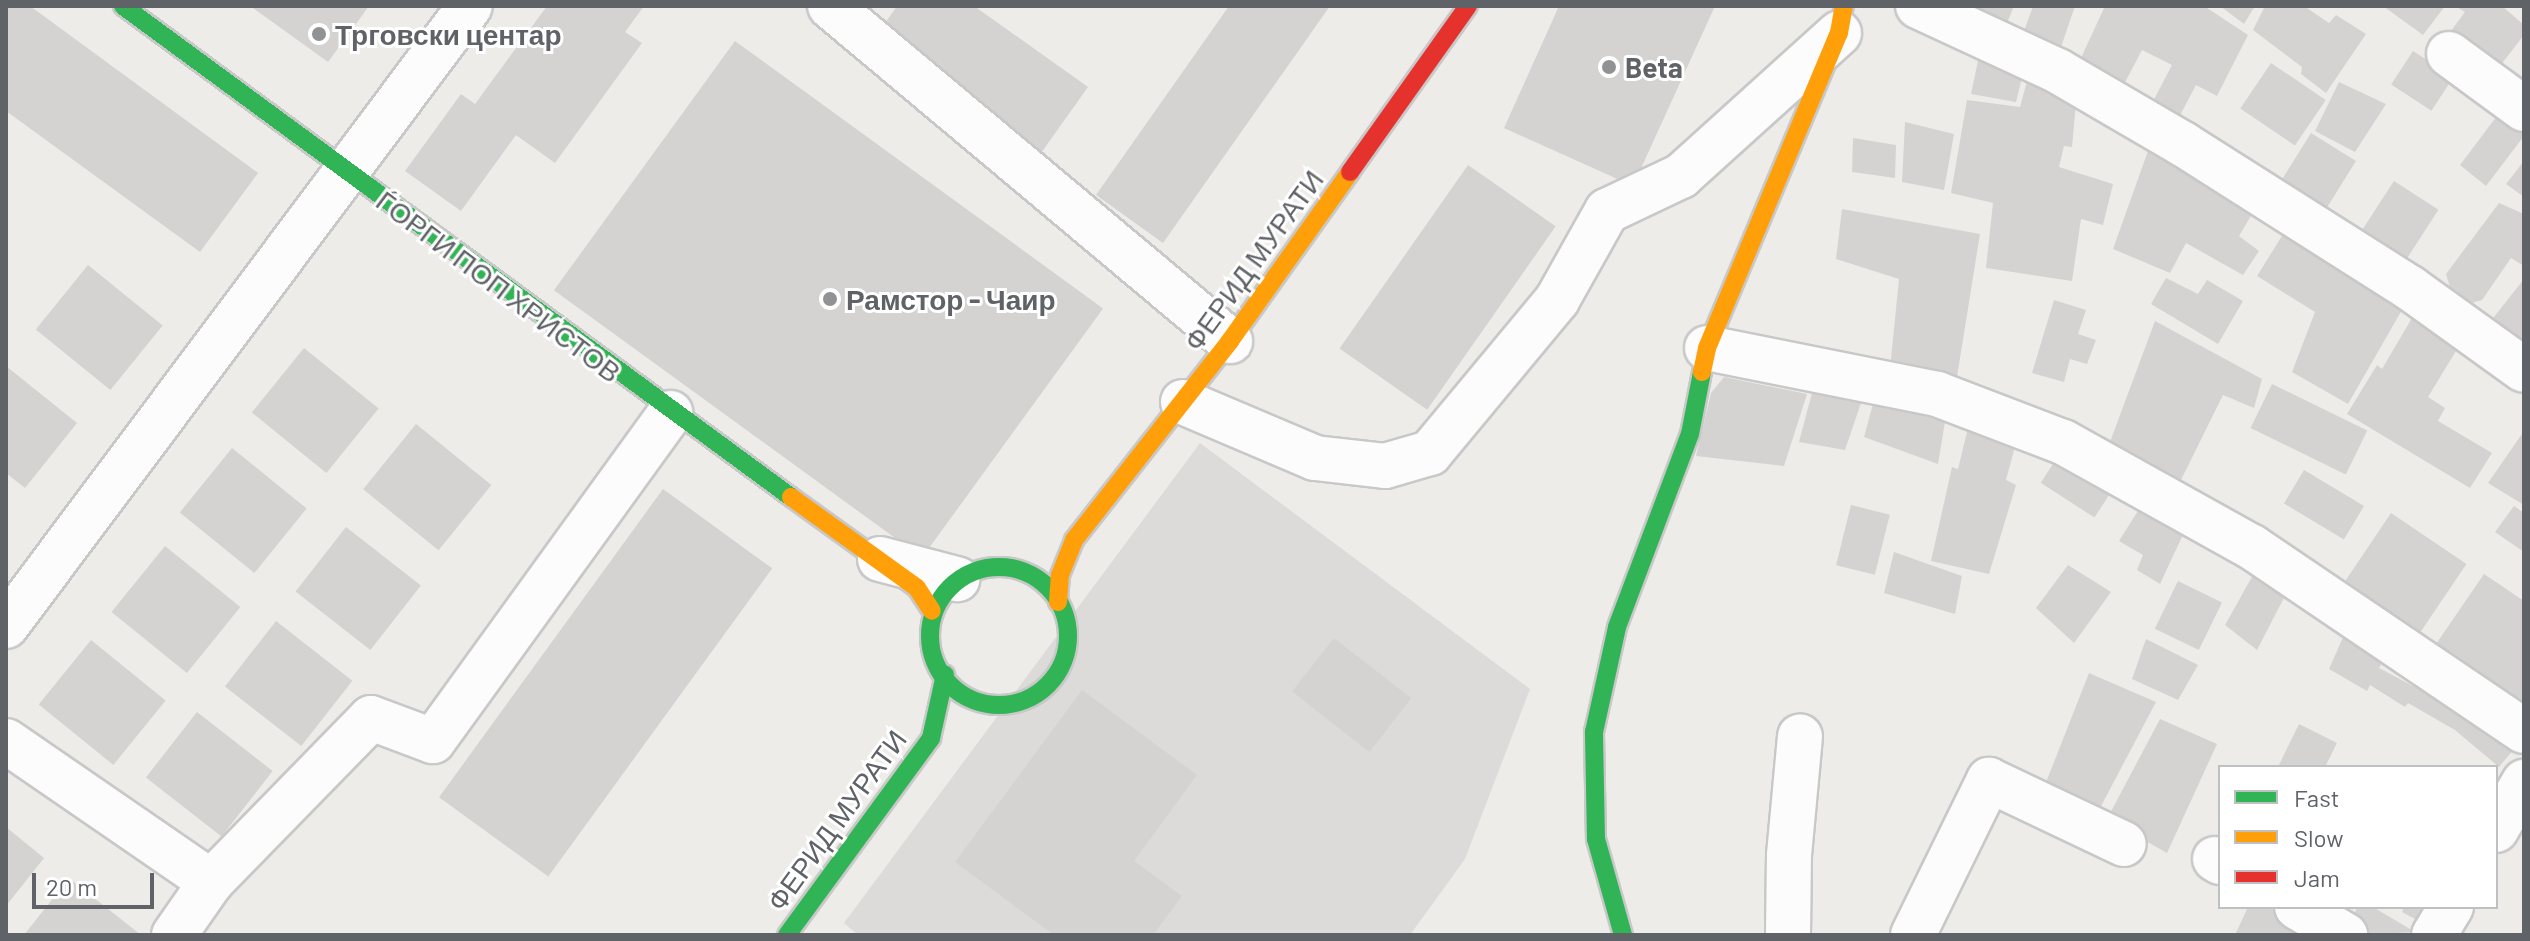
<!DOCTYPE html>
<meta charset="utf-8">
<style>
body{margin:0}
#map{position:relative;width:2530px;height:941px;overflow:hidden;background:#edece9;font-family:Barlow,sans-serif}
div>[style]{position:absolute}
.industrial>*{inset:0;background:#dddbd9}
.building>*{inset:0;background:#d4d3d2;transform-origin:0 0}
.roads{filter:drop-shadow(2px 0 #c8c8c8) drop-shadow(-2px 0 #c8c8c8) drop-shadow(0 2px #c8c8c8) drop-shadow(0 -2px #c8c8c8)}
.street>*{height:44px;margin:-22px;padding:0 22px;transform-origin:22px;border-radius:22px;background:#fcfcfc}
.fast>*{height:18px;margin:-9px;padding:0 9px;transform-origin:9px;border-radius:9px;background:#30b455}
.fast>.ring{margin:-9px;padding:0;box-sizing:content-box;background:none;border:18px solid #30b455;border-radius:50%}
.slow>*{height:18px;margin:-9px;padding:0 9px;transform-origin:9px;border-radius:9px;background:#ff9f0a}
.jam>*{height:18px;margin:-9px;padding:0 9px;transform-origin:9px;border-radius:9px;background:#e5322d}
.dots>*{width:22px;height:22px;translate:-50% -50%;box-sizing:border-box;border:4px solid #fff;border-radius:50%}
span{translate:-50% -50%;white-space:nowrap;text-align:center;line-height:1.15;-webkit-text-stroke:6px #fff;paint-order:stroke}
.poi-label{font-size:28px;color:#5f6266;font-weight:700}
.left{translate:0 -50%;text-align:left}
.street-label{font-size:28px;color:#5f6266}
.frame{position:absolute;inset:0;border:8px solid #5f6266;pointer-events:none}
.legend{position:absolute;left:2218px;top:765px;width:280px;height:144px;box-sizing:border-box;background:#fff;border:2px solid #bfc0c2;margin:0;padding:10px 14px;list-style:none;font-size:24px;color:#5f6266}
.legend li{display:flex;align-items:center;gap:16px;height:40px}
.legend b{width:40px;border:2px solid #bfc0c2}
.scale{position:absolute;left:32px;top:873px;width:122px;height:36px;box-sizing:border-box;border:4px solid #5f6266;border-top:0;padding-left:10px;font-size:24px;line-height:28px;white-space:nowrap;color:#5f6266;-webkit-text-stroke:6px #fff;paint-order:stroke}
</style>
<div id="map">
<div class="industrial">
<i style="clip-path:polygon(1200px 443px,1530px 689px,1465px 859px,1410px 935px,858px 935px,844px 923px)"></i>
</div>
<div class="building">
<i style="clip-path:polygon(6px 6px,30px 6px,258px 173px,200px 252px,6px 111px)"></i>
<i style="clip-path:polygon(250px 6px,369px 6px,328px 62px)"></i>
<i style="clip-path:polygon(547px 6px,644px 6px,625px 32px,642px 43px,555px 163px,516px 135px,461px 211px,405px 171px,461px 94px,475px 104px)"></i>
<i style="clip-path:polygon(897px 6px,974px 6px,1088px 87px,1041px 153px,876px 36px)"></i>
<i style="clip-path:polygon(1229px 6px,1330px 6px,1163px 243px,1096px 195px)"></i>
<i style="clip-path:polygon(1559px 6px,1715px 6px,1633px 186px,1504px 128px)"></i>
<i style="clip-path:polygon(1948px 6px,2014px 6px,2003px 33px)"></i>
<i style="clip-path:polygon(2033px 6px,2075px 6px,2060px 50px,2022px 37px)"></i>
<i style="clip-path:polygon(2105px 6px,2204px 6px,2248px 35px,2217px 96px,2196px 85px,2176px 123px,2149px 109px,2172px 65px,2142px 50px,2122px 88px,2075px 71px)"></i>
<i style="clip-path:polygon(2220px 6px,2255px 6px,2244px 24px)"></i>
<i style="clip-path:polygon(2265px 6px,2304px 6px,2329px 23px,2336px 15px,2366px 34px,2326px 93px,2301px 74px,2302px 67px,2253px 30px)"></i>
<i style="clip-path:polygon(2383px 6px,2445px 6px,2423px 35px)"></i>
<i style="clip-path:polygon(2455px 6px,2502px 6px,2524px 25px,2524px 35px,2496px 71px,2448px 35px,2465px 12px)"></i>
<i style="left:735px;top:41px;width:455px;height:308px;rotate:36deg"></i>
<i style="clip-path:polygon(1980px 51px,2025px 66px,2016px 102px,1971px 94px)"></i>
<i style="left:2413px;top:51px;width:48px;height:40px;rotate:33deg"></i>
<i style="left:2271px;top:63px;width:66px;height:55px;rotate:34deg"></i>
<i style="clip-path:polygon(2029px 74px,2077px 92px,2072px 147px,2064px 146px,2059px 167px,2113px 184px,2103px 225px,2081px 219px,2072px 281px,1986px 268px,1993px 203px,1951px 193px,1967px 100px,2020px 107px)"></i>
<i style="clip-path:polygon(2339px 82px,2386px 104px,2355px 152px,2315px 131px)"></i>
<i style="clip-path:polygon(2506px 104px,2524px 116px,2524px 136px,2486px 186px,2460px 165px)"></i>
<i style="clip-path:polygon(1905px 122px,1954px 134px,1944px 190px,1902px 182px)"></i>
<i style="left:2311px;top:133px;width:53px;height:60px;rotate:32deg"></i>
<i style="clip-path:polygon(1853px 138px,1896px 145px,1895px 178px,1852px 172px)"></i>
<i style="clip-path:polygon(2148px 151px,2258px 204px,2239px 236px,2259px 251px,2243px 275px,2186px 243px,2170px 273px,2113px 249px)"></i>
<i style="clip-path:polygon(2524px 161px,2524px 197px,2506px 184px)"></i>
<i style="left:1468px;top:165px;width:107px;height:224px;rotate:35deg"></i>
<i style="left:2394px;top:181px;width:53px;height:60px;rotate:33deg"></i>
<i style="clip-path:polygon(2499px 203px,2524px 214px,2524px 266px,2511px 258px,2482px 300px,2456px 307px,2446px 274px)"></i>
<i style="clip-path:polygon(1842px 209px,1980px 234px,1956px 383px,1890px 369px,1899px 279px,1836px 259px)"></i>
<i style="clip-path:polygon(2290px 223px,2410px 296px,2348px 404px,2292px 372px,2315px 312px,2257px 276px)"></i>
<i style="left:88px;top:265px;width:96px;height:83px;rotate:39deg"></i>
<i style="clip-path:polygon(2166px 278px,2198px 294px,2207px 280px,2243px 301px,2218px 344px,2151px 304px)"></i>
<i style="clip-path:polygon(2524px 279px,2524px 357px,2486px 327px)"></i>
<i style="clip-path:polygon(2054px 300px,2086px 310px,2078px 334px,2096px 340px,2087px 364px,2070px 359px,2064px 382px,2032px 373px)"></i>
<i style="clip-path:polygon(2416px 311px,2462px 341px,2428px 397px,2445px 408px,2438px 421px,2492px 453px,2470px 488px,2347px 414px,2377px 365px,2382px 369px)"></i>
<i style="clip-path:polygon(2155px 321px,2262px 379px,2254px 408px,2223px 395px,2179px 484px,2107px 450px)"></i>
<i style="left:304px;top:348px;width:96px;height:83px;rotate:39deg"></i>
<i style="clip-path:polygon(6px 366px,77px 423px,25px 488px,6px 473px)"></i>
<i style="clip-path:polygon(1724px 377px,1807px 394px,1784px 466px,1696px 456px,1711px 393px)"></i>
<i style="left:2272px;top:384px;width:106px;height:49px;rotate:26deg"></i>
<i style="clip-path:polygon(1812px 393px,1862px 400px,1845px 450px,1799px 442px)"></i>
<i style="clip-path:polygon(1874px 400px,1945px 422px,1938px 464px,1864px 437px)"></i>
<i style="left:416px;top:424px;width:97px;height:84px;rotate:39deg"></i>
<i style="clip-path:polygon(1969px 424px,2017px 439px,2006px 480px,2016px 485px,1989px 574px,1931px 561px,1952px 467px,1958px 469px)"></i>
<i style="clip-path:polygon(2524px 431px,2524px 505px,2488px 483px)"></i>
<i style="left:232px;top:448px;width:96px;height:83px;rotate:39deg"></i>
<i style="left:2062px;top:450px;width:64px;height:39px;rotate:33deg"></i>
<i style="left:2304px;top:470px;width:70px;height:39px;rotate:31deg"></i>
<i style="left:663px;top:489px;width:135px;height:381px;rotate:36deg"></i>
<i style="clip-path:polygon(2143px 503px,2187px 526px,2160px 584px,2137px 570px,2143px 555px,2119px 541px)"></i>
<i style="left:1851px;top:505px;width:40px;height:62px;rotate:14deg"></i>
<i style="clip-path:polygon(2514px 506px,2524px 513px,2524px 552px,2495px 532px)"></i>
<i style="left:2391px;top:513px;width:91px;height:87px;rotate:34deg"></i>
<i style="left:346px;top:527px;width:95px;height:82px;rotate:38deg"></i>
<i style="left:165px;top:546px;width:97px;height:85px;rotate:39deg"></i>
<i style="clip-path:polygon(1894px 552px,1962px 576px,1955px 614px,1884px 593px)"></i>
<i style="clip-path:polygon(2068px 565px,2111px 592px,2074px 643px,2036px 608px)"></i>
<i style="clip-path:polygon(2258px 566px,2290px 586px,2257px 650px,2225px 625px)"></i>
<i style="clip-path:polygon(2484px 574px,2524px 601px,2524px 712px,2434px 647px)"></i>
<i style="left:2178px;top:581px;width:49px;height:53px;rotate:26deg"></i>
<i style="left:276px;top:621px;width:97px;height:83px;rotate:38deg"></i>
<i style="clip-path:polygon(2348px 626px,2389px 651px,2379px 668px,2426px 693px,2433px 688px,2515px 748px,2499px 767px,2455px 730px,2408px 703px,2405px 707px,2370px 685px,2367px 691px,2329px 669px)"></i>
<i style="left:1334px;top:638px;width:98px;height:68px;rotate:38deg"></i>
<i style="clip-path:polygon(2146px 639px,2198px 665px,2178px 700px,2132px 679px)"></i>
<i style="left:91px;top:640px;width:96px;height:83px;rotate:39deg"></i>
<i style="clip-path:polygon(2089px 673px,2156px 702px,2099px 810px,2043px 790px)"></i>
<i style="clip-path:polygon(1082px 690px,1197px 775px,1134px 861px,1182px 896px,1153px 935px,1054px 935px,955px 862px)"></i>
<i style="left:197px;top:712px;width:96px;height:83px;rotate:38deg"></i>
<i style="clip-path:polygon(2160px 719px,2217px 744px,2167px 853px,2107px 819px)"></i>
<i style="clip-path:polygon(2299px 724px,2337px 743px,2325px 767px,2278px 767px)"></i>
<i style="clip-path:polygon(6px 827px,44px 858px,6px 906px)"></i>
<i style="clip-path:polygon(69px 878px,141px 935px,24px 935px)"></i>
<i style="clip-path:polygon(2248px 907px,2279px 907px,2312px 935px,2235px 935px)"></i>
<i style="clip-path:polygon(2358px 907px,2373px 907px,2415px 932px,2357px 935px,2345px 928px)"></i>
<i style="clip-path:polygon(2404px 907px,2443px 907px,2432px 928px,2402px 912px)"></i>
</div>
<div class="roads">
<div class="street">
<i style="left:830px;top:6px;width:522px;rotate:39.95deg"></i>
<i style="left:1918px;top:6px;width:154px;rotate:24.9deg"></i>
<i style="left:2058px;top:71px;width:145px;rotate:30.3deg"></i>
<i style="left:2183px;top:144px;width:269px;rotate:32.4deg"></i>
<i style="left:2410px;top:288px;width:140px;rotate:35.7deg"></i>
<i style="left:2449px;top:54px;width:93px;rotate:36.3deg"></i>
<i style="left:1707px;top:348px;width:235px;rotate:11.3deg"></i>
<i style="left:1937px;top:394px;width:135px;rotate:20.9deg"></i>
<i style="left:2063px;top:442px;width:216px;rotate:29.1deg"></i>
<i style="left:2252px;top:547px;width:328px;rotate:34.1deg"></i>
<i style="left:1183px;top:402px;width:143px;rotate:23deg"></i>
<i style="left:1315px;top:458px;width:70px;rotate:6.5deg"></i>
<i style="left:1385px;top:466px;width:47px;rotate:-16.1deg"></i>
<i style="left:1430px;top:453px;width:199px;rotate:-50.3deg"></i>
<i style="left:1557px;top:300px;width:102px;rotate:-60.7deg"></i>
<i style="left:1607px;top:211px;width:82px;rotate:-25.3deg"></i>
<i style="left:1681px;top:176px;width:213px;rotate:-42.1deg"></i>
<i style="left:880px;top:559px;width:80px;rotate:14.6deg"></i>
<i style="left:6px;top:626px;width:774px;rotate:-53.19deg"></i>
<i style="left:6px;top:741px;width:249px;rotate:34.5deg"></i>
<i style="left:2496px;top:830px;width:56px;rotate:-59.7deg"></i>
<i style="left:2215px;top:859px;width:6px;rotate:31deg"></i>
<i style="left:2297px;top:907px;width:56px;rotate:30.3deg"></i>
<i style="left:174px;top:935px;width:65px;rotate:-55.1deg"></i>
<i style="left:211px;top:882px;width:229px;rotate:-45.7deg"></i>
<i style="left:371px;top:718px;width:66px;rotate:20.4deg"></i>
<i style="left:433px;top:741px;width:405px;rotate:-54.1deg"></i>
<i style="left:1788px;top:935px;width:80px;rotate:-89.3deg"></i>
<i style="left:1789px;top:855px;width:119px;rotate:-84.7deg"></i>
<i style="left:1913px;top:935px;width:173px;rotate:-63.9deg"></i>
<i style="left:1989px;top:780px;width:149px;rotate:25.4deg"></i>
<i style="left:2434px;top:935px;width:33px;rotate:-59deg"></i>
</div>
<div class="fast">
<i style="left:123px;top:6px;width:829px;rotate:36.32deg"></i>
<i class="ring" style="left:930px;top:567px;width:120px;height:120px"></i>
<i style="left:787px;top:935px;width:244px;rotate:-53.8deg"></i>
<i style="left:931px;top:738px;width:65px;rotate:-77.5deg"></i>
<i style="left:1623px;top:935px;width:100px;rotate:-105.7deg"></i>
<i style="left:1596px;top:839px;width:107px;rotate:-91.1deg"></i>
<i style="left:1594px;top:732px;width:107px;rotate:-77.6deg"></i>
<i style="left:1617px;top:627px;width:206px;rotate:-69.3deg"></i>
<i style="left:1690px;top:434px;width:63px;rotate:-79deg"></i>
</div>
<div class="slow">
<i style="left:1702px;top:372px;width:25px;rotate:-78deg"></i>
<i style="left:1707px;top:348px;width:342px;rotate:-67.3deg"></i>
<i style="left:1839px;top:33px;width:27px;rotate:-80deg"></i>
<i style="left:791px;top:497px;width:155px;rotate:35.8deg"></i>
<i style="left:917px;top:588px;width:27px;rotate:57deg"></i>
<i style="left:1058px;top:602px;width:27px;rotate:-86deg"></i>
<i style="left:1060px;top:575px;width:38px;rotate:-68deg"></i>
<i style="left:1074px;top:540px;width:253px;rotate:-51.9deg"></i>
<i style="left:1230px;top:341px;width:207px;rotate:-54.6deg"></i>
</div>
<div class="jam">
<i style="left:1350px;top:172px;width:204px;rotate:-54.6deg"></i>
</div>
</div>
<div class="dots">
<i style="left:319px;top:34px;background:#919294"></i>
<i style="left:1609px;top:67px;background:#919294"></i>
<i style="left:830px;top:299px;background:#919294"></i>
</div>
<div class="poi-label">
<span class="left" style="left:335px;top:34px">Трговски центар</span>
<span class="left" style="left:1625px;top:67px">Beta</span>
<span class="left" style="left:846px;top:299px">Рамстор - Чаир</span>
</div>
<div class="street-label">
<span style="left:1253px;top:260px;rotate:-54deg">ФЕРИД МУРАТИ</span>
<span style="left:499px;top:286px;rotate:37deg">ЃОРГИ ПОП ХРИСТОВ</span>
<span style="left:836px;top:820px;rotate:-54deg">ФЕРИД МУРАТИ</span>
</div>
<div class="frame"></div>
<ul class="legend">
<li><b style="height:10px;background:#30b455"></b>Fast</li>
<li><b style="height:10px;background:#ff9f0a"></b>Slow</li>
<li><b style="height:10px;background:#e5322d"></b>Jam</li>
</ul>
<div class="scale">20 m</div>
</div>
